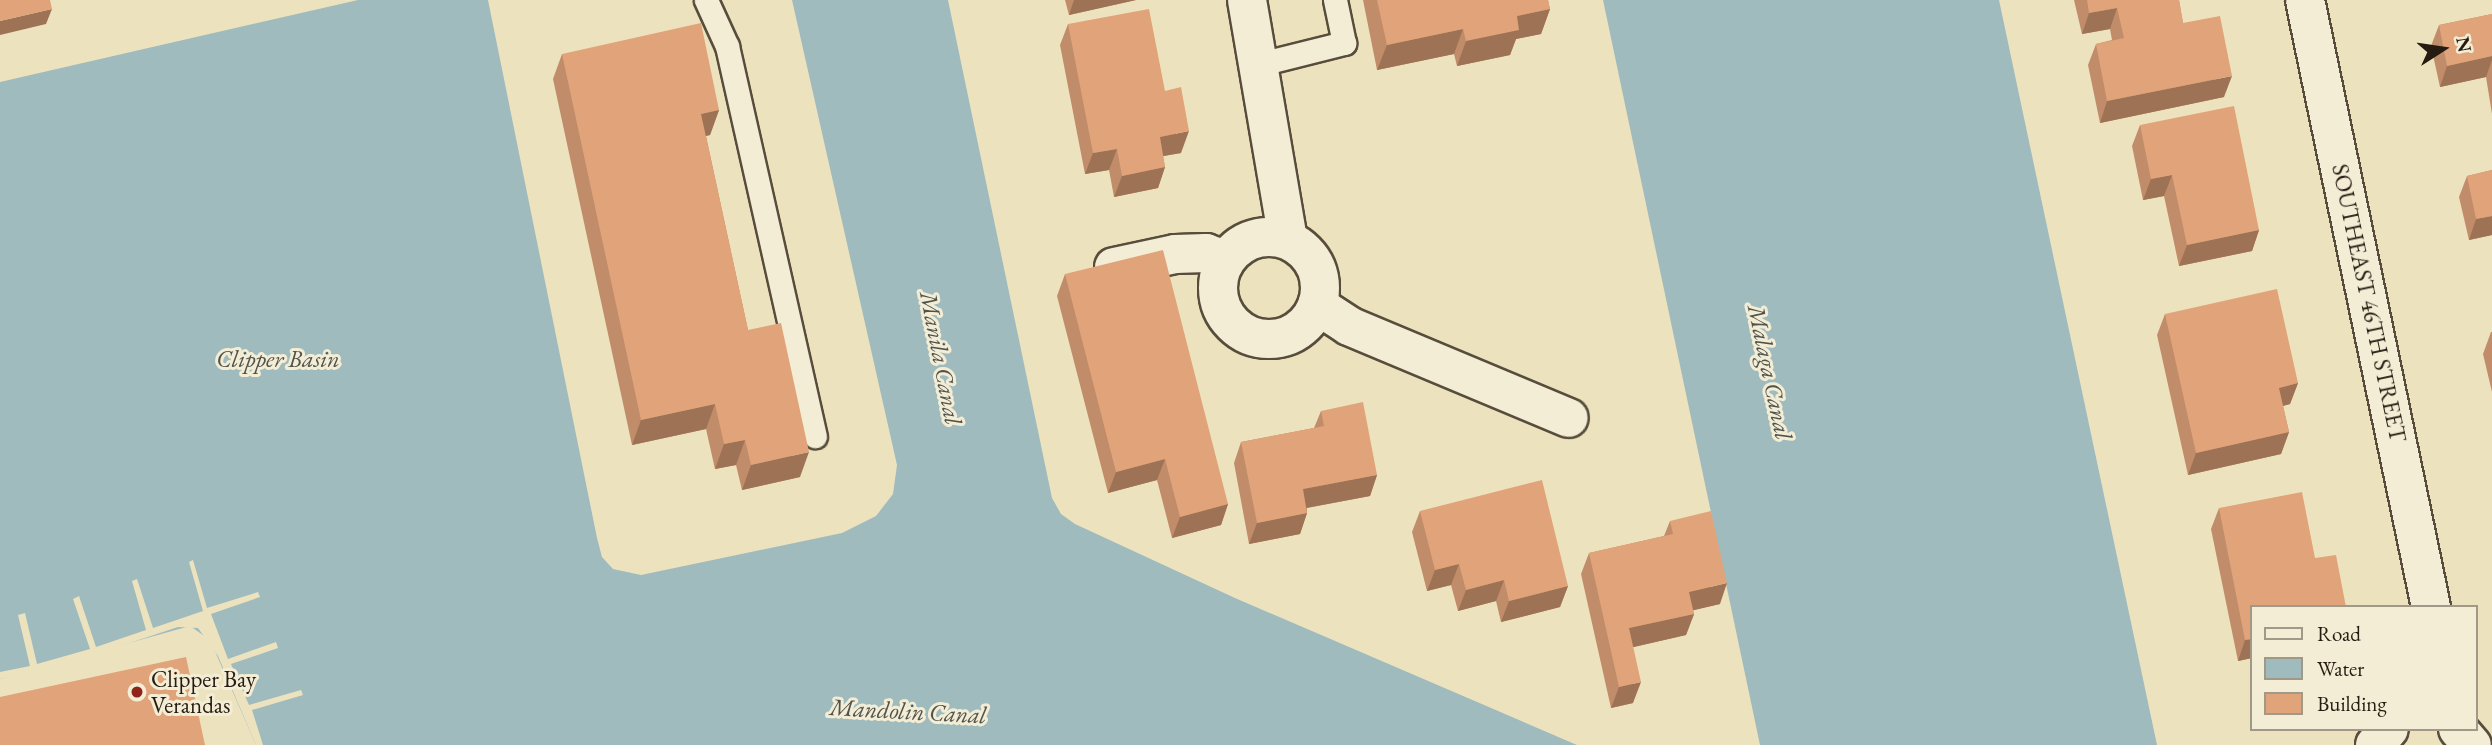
<!DOCTYPE html>
<style>
body{margin:0}
#map{position:relative;width:2492px;height:745px;overflow:hidden;background:#ece3be;font-family:"EB Garamond",serif}
div>[style]{position:absolute}
.water>*{inset:0;background:#9fbbbd}
.pier>*{inset:0;background:#ece3be}
.roads{filter:drop-shadow(2px 0 #584d3c) drop-shadow(-2px 0 #584d3c) drop-shadow(0 2px #584d3c) drop-shadow(0 -2px #584d3c)}
.lane>*{height:23px;margin:-11.5px;padding:0 11.5px;transform-origin:11.5px;border-radius:11.5px;background:#f3edd5}
.street>*{height:38px;margin:-19px;padding:0 19px;transform-origin:19px;border-radius:19px;background:#f3edd5}
.street>.ring{margin:-19px;padding:0;box-sizing:content-box;background:none;border:38px solid #f3edd5;border-radius:50%}
.wall>*{inset:0;background:#c18c69}
.shaded-wall>*{inset:0;background:#9d7255}
.building>*{inset:0;background:#e0a37a}
.dots>*{width:19px;height:19px;translate:-50% -50%;box-sizing:border-box;border:4px solid #f3edd5;border-radius:50%}
span{translate:-50% -50%;white-space:nowrap;text-align:center;line-height:1.15;-webkit-text-stroke:6px #f3edd5;paint-order:stroke}
.street-label{font-size:23px;color:#261b11}
.poi-label{font-size:23px;color:#261b11}
.left{translate:0 -50%;text-align:left}
.water-label{font-size:24px;color:#50534d;font-style:italic}
.legend{position:absolute;left:2250px;top:605px;width:228px;height:126px;box-sizing:border-box;background:#f3edd5;border:2px solid #a19987;margin:0;padding:9px 12px;list-style:none;font-size:21px;color:#261b11}
.legend li{display:flex;align-items:center;gap:14px;height:35px}
.legend b{width:35px;border:2px solid #a19987}
.north{position:absolute;left:2408px;top:14px;width:70px;height:70px;-webkit-text-stroke:5px #f3edd5;paint-order:stroke;rotate:78deg;font-size:19px;font-weight:700;line-height:28px;text-align:center;color:#261b11}
.north::after{content:'';display:block;margin:auto;width:24px;height:32px;background:#261b11;clip-path:polygon(50% 0,100% 100%,50% 72%,0 100%)}
</style>
<div id="map">
<div class="water">
<i style="clip-path:polygon(358px 0,488px 0,597px 538px,602px 557px,613px 569px,641px 575px,842px 533px,876px 516px,893px 494px,897px 465px,792px 0,948px 0,1052px 498px,1061px 514px,1075px 524px,1235px 598px,1577px 745px,256px 745px,210px 640px,190px 626px,0 679px,0 82px)"></i>
<i style="clip-path:polygon(1603px 0,1999px 0,2157px 745px,1760px 745px)"></i>
</div>
<div class="pier">
<i style="clip-path:polygon(193px 560px,207px 608px,258px 592px,260px 597px,211px 614px,228px 659px,276px 642px,278px 648px,231px 664px,249px 705px,301px 690px,303px 695px,252px 710px,263px 745px,256px 745px,218px 656px,198px 628px,178px 627px,75px 661px,0 679px,0 672px,30px 666px,18px 615px,25px 613px,37px 664px,90px 649px,73px 599px,79px 596px,96px 647px,146px 630px,132px 581px,137px 579px,153px 628px,203px 611px,189px 562px)"></i>
</div>
<div class="roads">
<div class="lane">
<i style="left:706px;top:0;width:51px;rotate:65.5deg"></i>
<i style="left:727px;top:46px;width:400px;rotate:77.3deg"></i>
<i style="left:1260px;top:64px;width:87px;rotate:-14deg"></i>
<i style="left:1344px;top:43px;width:44px;rotate:-101.8deg"></i>
</div>
<div class="street">
<i style="left:1247px;top:0;width:243px;rotate:80.3deg"></i>
<i style="left:2305px;top:0;width:620px;rotate:78.27deg"></i>
<i class="ring" style="left:1218px;top:237px;width:64px;height:64px"></i>
<i style="left:1114px;top:267px;width:62px;rotate:-12deg"></i>
<i style="left:1175px;top:254px;width:31px;rotate:-2deg"></i>
<i style="left:1206px;top:253px;width:20px;rotate:20deg"></i>
<i style="left:1317px;top:305px;width:38px;rotate:33deg"></i>
<i style="left:1349px;top:326px;width:238px;rotate:22.7deg"></i>
<i style="left:2458px;top:729px;width:21px;rotate:49deg"></i>
<i style="left:2375px;top:745px;width:21px;rotate:-49deg"></i>
</div>
</div>
<div class="wall">
<i style="clip-path:polygon(1065px 0,1136px 0,1069px 15px)"></i>
<i style="clip-path:polygon(1363px 0,1548px 0,1550px 9px,1541px 34px,1516px 39px,1510px 55px,1457px 66px,1454px 54px,1377px 70px)"></i>
<i style="clip-path:polygon(2074px 0,2179px 0,2183px 23px,2224px 97px,2100px 123px,2088px 65px,2096px 44px,2112px 40px,2110px 29px,2082px 34px)"></i>
<i style="clip-path:polygon(2492px 14px,2492px 114px,2486px 77px,2440px 87px,2431px 46px,2439px 25px)"></i>
<i style="clip-path:polygon(1068px 24px,1165px 91px,1181px 153px,1163px 156px,1165px 167px,1158px 188px,1114px 197px,1109px 170px,1085px 174px,1060px 45px)"></i>
<i style="clip-path:polygon(562px 54px,719px 110px,710px 135px,706px 136px,748px 330px,800px 477px,742px 490px,736px 465px,715px 469px,706px 429px,632px 445px,553px 79px)"></i>
<i style="clip-path:polygon(2140px 125px,2259px 230px,2252px 251px,2179px 266px,2164px 196px,2143px 200px,2132px 146px)"></i>
<i style="clip-path:polygon(2492px 170px,2492px 235px,2469px 240px,2459px 197px,2467px 176px)"></i>
<i style="clip-path:polygon(1065px 274px,1228px 504px,1221px 525px,1172px 538px,1157px 480px,1108px 493px,1057px 296px)"></i>
<i style="clip-path:polygon(2165px 314px,2298px 383px,2290px 404px,2283px 406px,2289px 432px,2281px 454px,2188px 475px,2157px 335px)"></i>
<i style="clip-path:polygon(2491px 332px,2492px 332px,2492px 392px,2483px 354px)"></i>
<i style="clip-path:polygon(1321px 411px,1377px 475px,1370px 496px,1307px 508px,1307px 513px,1300px 534px,1249px 544px,1234px 463px,1241px 442px,1314px 428px)"></i>
<i style="clip-path:polygon(2219px 508px,2315px 558px,2252px 658px,2238px 661px,2211px 529px)"></i>
<i style="clip-path:polygon(1420px 511px,1568px 586px,1560px 607px,1501px 622px,1496px 601px,1458px 611px,1451px 585px,1427px 591px,1412px 532px)"></i>
<i style="clip-path:polygon(1670px 521px,1720px 604px,1693px 610px,1694px 614px,1686px 635px,1633px 647px,1633px 703px,1611px 708px,1581px 574px,1589px 553px,1664px 536px)"></i>
</div>
<div class="shaded-wall">
<i style="clip-path:polygon(1074px 0,1136px 0,1069px 15px)"></i>
<i style="clip-path:polygon(2117px 8px,2110px 29px,2082px 34px,2089px 13px)"></i>
<i style="clip-path:polygon(52px 9px,46px 24px,0 35px,0 21px)"></i>
<i style="clip-path:polygon(1550px 9px,1541px 34px,1516px 39px,1510px 55px,1457px 66px,1466px 41px,1517px 16px)"></i>
<i style="clip-path:polygon(1463px 29px,1454px 54px,1377px 70px,1387px 45px)"></i>
<i style="clip-path:polygon(2492px 56px,2492px 60px,2486px 77px,2440px 87px,2447px 66px)"></i>
<i style="clip-path:polygon(2232px 76px,2224px 97px,2100px 123px,2107px 101px)"></i>
<i style="clip-path:polygon(719px 110px,710px 135px,692px 139px,701px 114px)"></i>
<i style="clip-path:polygon(1189px 131px,1181px 153px,1152px 158px,1160px 137px)"></i>
<i style="clip-path:polygon(1117px 149px,1109px 170px,1085px 174px,1093px 153px)"></i>
<i style="clip-path:polygon(1165px 167px,1158px 188px,1114px 197px,1122px 176px)"></i>
<i style="clip-path:polygon(2172px 175px,2164px 196px,2143px 200px,2151px 179px)"></i>
<i style="clip-path:polygon(2492px 216px,2492px 235px,2469px 240px,2476px 219px)"></i>
<i style="clip-path:polygon(2259px 230px,2252px 251px,2179px 266px,2187px 245px)"></i>
<i style="clip-path:polygon(2298px 383px,2290px 404px,2271px 409px,2279px 388px)"></i>
<i style="clip-path:polygon(715px 404px,706px 429px,632px 445px,641px 420px)"></i>
<i style="clip-path:polygon(2289px 432px,2281px 454px,2188px 475px,2196px 453px)"></i>
<i style="clip-path:polygon(745px 440px,736px 465px,715px 469px,724px 444px)"></i>
<i style="clip-path:polygon(809px 452px,800px 477px,742px 490px,751px 465px)"></i>
<i style="clip-path:polygon(1165px 459px,1157px 480px,1108px 493px,1116px 472px)"></i>
<i style="clip-path:polygon(1377px 475px,1370px 496px,1295px 510px,1303px 489px)"></i>
<i style="clip-path:polygon(1228px 504px,1221px 525px,1172px 538px,1180px 517px)"></i>
<i style="clip-path:polygon(1307px 513px,1300px 534px,1249px 544px,1257px 523px)"></i>
<i style="clip-path:polygon(1459px 564px,1451px 585px,1427px 591px,1435px 570px)"></i>
<i style="clip-path:polygon(1504px 580px,1496px 601px,1458px 611px,1466px 590px)"></i>
<i style="clip-path:polygon(1727px 583px,1720px 604px,1682px 613px,1689px 592px)"></i>
<i style="clip-path:polygon(1568px 586px,1560px 607px,1501px 622px,1509px 601px)"></i>
<i style="clip-path:polygon(1694px 614px,1686px 635px,1621px 650px,1629px 628px)"></i>
<i style="clip-path:polygon(2252px 639px,2252px 658px,2238px 661px,2245px 640px)"></i>
<i style="clip-path:polygon(1641px 682px,1633px 703px,1611px 708px,1619px 687px)"></i>
</div>
<div class="building">
<i style="clip-path:polygon(0 0,50px 0,52px 9px,0 21px)"></i>
<i style="clip-path:polygon(1377px 0,1548px 0,1550px 9px,1517px 16px,1519px 30px,1466px 41px,1463px 29px,1387px 45px)"></i>
<i style="clip-path:polygon(2087px 0,2179px 0,2183px 23px,2220px 16px,2232px 76px,2107px 101px,2096px 44px,2124px 38px,2117px 8px,2089px 13px)"></i>
<i style="clip-path:polygon(1149px 9px,1165px 91px,1181px 87px,1189px 131px,1160px 137px,1165px 167px,1122px 176px,1117px 149px,1093px 153px,1068px 24px)"></i>
<i style="clip-path:polygon(2492px 14px,2492px 56px,2447px 66px,2439px 25px)"></i>
<i style="clip-path:polygon(701px 23px,719px 110px,701px 114px,748px 330px,781px 323px,809px 452px,751px 465px,745px 440px,724px 444px,715px 404px,641px 420px,562px 54px)"></i>
<i style="clip-path:polygon(2234px 106px,2259px 230px,2187px 245px,2172px 175px,2151px 179px,2140px 125px)"></i>
<i style="clip-path:polygon(2492px 170px,2492px 216px,2476px 219px,2467px 176px)"></i>
<i style="clip-path:polygon(1163px 250px,1228px 504px,1180px 517px,1165px 459px,1116px 472px,1065px 274px)"></i>
<i style="clip-path:polygon(2277px 289px,2298px 383px,2279px 388px,2289px 432px,2196px 453px,2165px 314px)"></i>
<i style="clip-path:polygon(1363px 402px,1377px 475px,1303px 489px,1307px 513px,1257px 523px,1241px 442px,1324px 426px,1321px 411px)"></i>
<i style="clip-path:polygon(1542px 480px,1568px 586px,1509px 601px,1504px 580px,1466px 590px,1459px 564px,1435px 570px,1420px 511px)"></i>
<i style="clip-path:polygon(2302px 492px,2315px 558px,2336px 555px,2346px 607px,2252px 607px,2252px 639px,2245px 640px,2219px 508px)"></i>
<i style="clip-path:polygon(1711px 511px,1727px 583px,1689px 592px,1694px 614px,1629px 628px,1641px 682px,1619px 687px,1589px 553px,1673px 534px,1670px 521px)"></i>
<i style="clip-path:polygon(186px 657px,205px 745px,0 745px,0 697px)"></i>
</div>
<div class="dots">
<i style="left:137px;top:692px;background:#8f2418"></i>
</div>
<div class="street-label">
<span style="left:2369px;top:303px;rotate:78deg">SOUTHEAST 46TH STREET</span>
</div>
<div class="poi-label">
<span class="left" style="left:151px;top:692px">Clipper Bay<br>Verandas</span>
</div>
<div class="water-label">
<span style="left:941px;top:358px;rotate:79deg">Manila Canal</span>
<span style="left:278px;top:359px">Clipper Basin</span>
<span style="left:1770px;top:372px;rotate:78deg">Malaga Canal</span>
<span style="left:908px;top:711px;rotate:3deg">Mandolin Canal</span>
</div>
<ul class="legend">
<li><b style="height:9px;background:#f3edd5"></b>Road</li>
<li><b style="height:19px;background:#9fbbbd"></b>Water</li>
<li><b style="height:19px;background:#e0a37a"></b>Building</li>
</ul>
<div class="north">N</div>
</div>
